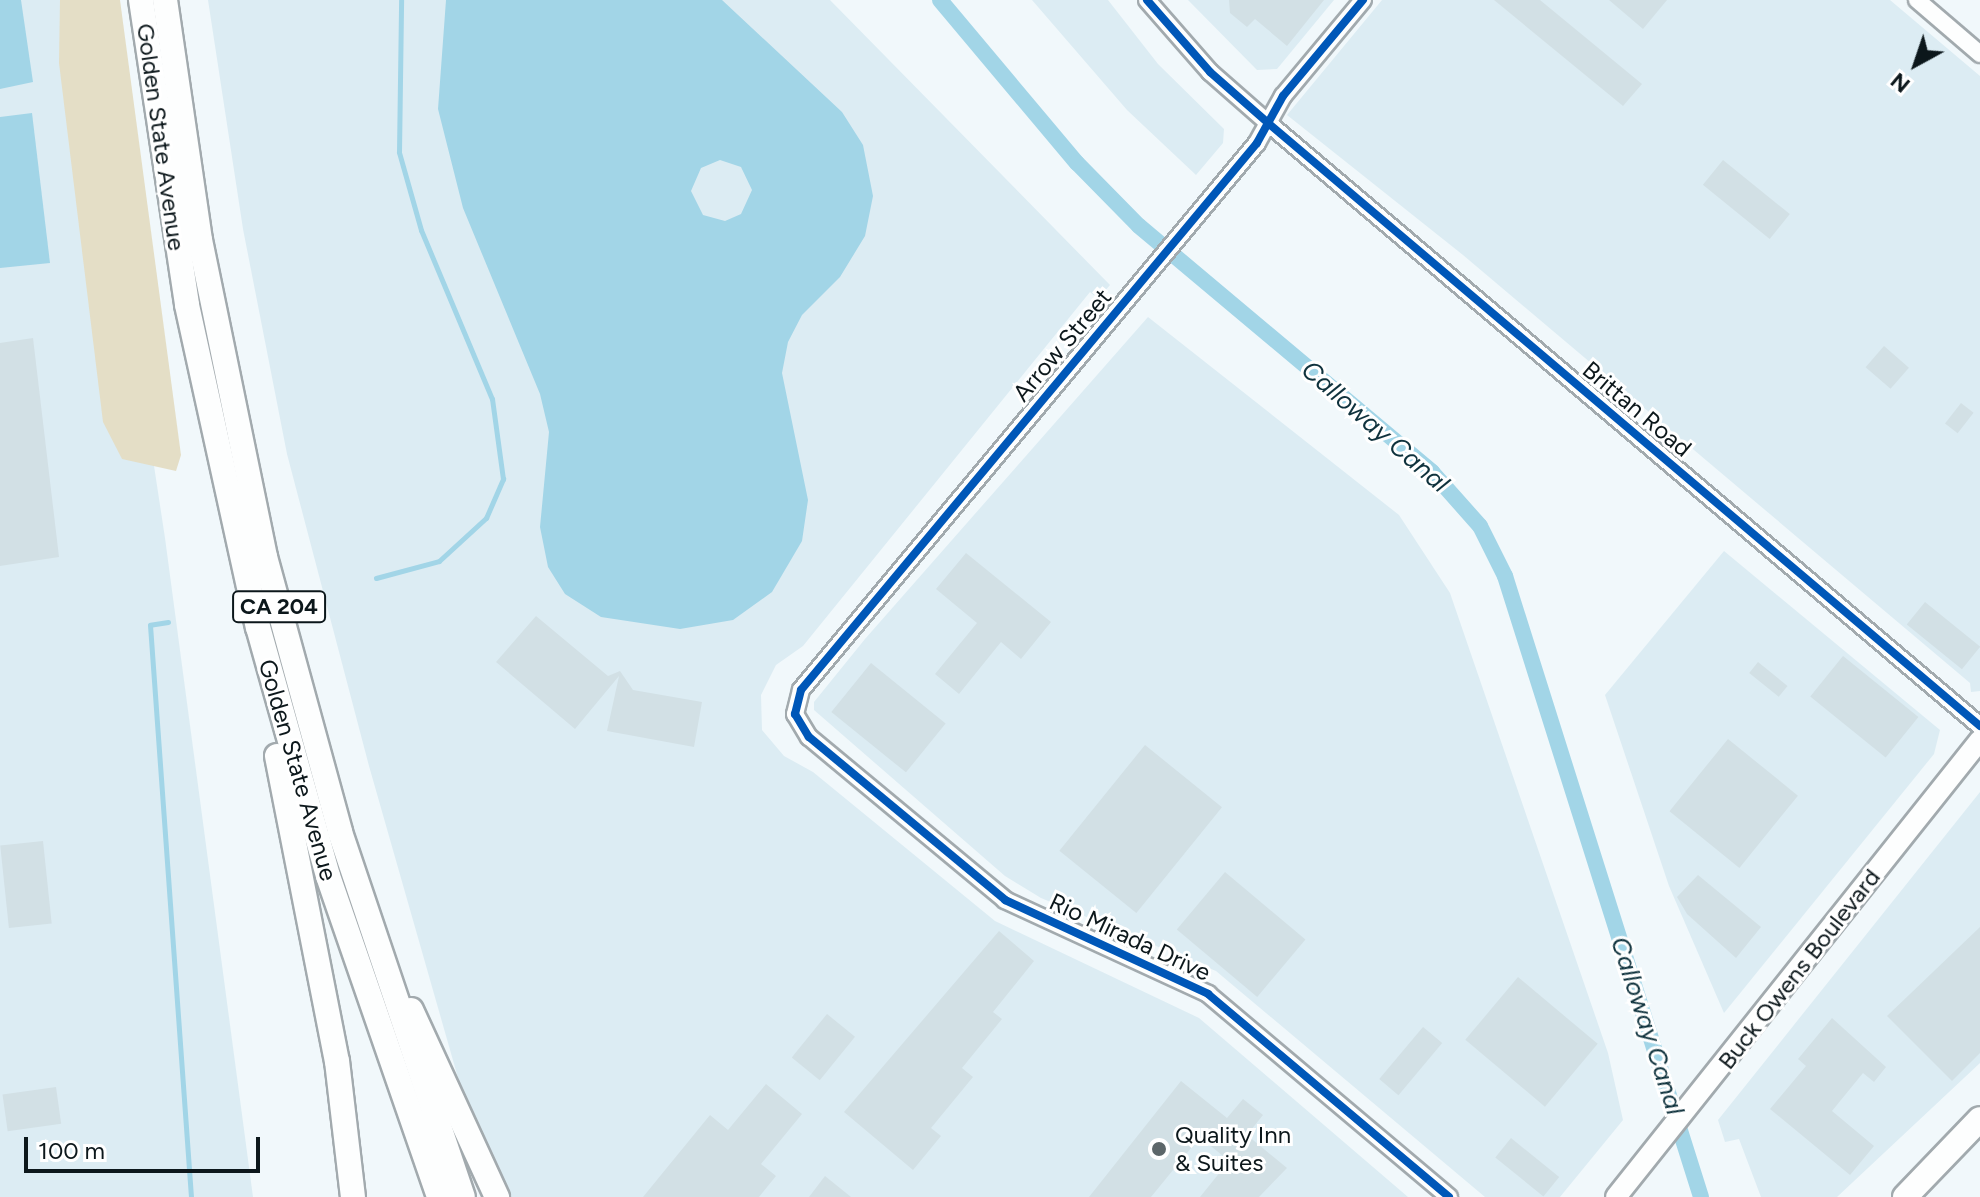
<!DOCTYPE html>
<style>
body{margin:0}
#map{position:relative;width:1980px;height:1197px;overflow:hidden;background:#f1f8fb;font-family:Figtree,sans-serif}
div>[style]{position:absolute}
.built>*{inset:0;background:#dcecf3}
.green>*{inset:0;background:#e4dec6}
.water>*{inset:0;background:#a2d5e7}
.stream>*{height:5px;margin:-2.5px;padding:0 2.5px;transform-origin:2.5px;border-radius:2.5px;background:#a2d5e7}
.canal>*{height:16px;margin:-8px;padding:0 8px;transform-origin:8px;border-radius:8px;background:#a2d5e7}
.building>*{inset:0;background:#d2e0e5;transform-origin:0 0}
.roads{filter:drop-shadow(2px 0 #a2aaae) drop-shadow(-2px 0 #a2aaae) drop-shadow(0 2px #a2aaae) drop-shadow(0 -2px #a2aaae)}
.minor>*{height:16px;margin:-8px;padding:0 8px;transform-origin:8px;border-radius:8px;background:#fdfefe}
.major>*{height:20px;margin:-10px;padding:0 10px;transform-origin:10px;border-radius:10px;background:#fdfefe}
.highway>*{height:24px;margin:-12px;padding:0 12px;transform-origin:12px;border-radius:12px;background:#fdfefe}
.cycleway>*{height:8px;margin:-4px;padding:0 4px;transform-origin:4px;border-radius:4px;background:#0057b8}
.dots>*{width:22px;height:22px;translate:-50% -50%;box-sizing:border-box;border:4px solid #fff;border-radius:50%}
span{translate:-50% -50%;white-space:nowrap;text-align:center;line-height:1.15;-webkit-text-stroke:6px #fff;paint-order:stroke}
.shield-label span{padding:2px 6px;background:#fff;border:2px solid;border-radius:6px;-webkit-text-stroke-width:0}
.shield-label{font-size:22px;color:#0c171b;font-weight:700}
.street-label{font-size:24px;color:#0c171b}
.poi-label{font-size:24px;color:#0c171b}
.left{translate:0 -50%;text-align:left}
.water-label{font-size:26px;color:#0f323d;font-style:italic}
.north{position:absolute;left:1876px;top:24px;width:80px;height:80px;-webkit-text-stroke:6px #fff;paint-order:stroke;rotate:220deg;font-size:22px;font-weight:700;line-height:32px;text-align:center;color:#0c171b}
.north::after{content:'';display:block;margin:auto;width:28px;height:36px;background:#0c171b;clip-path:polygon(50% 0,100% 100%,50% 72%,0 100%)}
.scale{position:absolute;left:24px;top:1137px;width:236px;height:36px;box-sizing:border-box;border:4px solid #0c171b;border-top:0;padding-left:10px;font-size:24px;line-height:28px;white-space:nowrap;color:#0c171b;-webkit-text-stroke:6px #fff;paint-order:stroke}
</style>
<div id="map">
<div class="built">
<i style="clip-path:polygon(0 0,83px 0,165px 538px,253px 1197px,0 1197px)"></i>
<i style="clip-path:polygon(208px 0,830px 0,1110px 285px,1098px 299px,1090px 292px,803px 646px,776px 665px,761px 695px,762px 730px,784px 756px,813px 772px,995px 921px,1199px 1018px,1408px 1197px,492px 1197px,369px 766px,287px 454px,243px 229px)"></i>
<i style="clip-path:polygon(1032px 0,1108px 0,1158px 64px,1224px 129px,1223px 143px,1196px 175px,1127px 110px)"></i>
<i style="clip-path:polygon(1188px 0,1334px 0,1277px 69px,1257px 70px)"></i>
<i style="clip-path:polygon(1382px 0,1890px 0,1980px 76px,1980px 691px,1971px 692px,1970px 683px,1463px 255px,1287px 115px)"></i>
<i style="clip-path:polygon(1148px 317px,1399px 515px,1450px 593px,1608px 1053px,1623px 1120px,1560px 1197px,1485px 1197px,1216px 971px,1041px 898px,1005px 876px,814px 710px,814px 702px,865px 639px)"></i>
<i style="clip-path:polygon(1724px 551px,1940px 730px,1934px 754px,1724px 1013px,1669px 886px,1605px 695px)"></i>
<i style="clip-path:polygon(1980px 792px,1980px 1063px,1837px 1197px,1761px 1197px,1739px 1139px,1725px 1142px,1718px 1120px)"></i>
</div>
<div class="green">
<i style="clip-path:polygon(60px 0,120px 0,181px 455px,176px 471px,122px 459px,103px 422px,59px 63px)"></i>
</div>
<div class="water">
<i style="clip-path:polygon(0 0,21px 0,33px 82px,0 89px)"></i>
<i style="clip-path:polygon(evenodd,446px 0,722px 0,842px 112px,863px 145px,873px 196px,865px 236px,840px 277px,802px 315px,788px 342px,782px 373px,808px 500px,802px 541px,772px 592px,733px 620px,680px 629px,601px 617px,565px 594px,548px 567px,540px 527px,549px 432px,540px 394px,463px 208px,438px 109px,446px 0,720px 160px,741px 167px,752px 190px,741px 214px,725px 221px,703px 215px,691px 191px,701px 168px,720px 160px)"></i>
<i style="clip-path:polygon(32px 113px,50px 263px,0 268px,0 117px)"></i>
</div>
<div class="stream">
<i style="left:376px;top:578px;width:65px;rotate:-15.1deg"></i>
<i style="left:439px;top:561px;width:64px;rotate:-42.5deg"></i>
<i style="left:486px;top:518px;width:43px;rotate:-66.4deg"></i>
<i style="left:503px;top:479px;width:81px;rotate:-97.8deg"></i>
<i style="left:492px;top:399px;width:183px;rotate:-112.8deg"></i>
<i style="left:421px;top:230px;width:81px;rotate:-105.8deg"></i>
<i style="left:399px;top:152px;width:152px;rotate:-89.2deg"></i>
<i style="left:168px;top:622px;width:18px;rotate:171deg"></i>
<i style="left:150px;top:625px;width:573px;rotate:85.9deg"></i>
</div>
<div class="canal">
<i style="left:940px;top:0;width:213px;rotate:50deg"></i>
<i style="left:1077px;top:163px;width:88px;rotate:45.5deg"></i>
<i style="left:1139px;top:226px;width:383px;rotate:40deg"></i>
<i style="left:1432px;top:472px;width:72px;rotate:48.4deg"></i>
<i style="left:1480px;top:526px;width:56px;rotate:63.4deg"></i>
<i style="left:1505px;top:576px;width:651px;rotate:72.48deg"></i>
</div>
<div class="building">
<i style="clip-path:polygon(1229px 0,1324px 0,1287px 46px,1255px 19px,1247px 27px,1230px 13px)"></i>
<i style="clip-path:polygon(1494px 0,1540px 0,1642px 84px,1623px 106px)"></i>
<i style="clip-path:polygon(1609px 0,1667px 0,1643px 29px)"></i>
<i style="left:1723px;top:160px;width:86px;height:32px;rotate:39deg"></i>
<i style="clip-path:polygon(33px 338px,59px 557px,0 566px,0 343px)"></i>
<i style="left:1884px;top:346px;width:33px;height:28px;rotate:41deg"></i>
<i style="left:1961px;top:403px;width:16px;height:26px;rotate:38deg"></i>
<i style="clip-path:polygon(966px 553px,1051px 622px,1021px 659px,1001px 642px,959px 694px,935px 674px,977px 623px,936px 589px)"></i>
<i style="left:1925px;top:602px;width:71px;height:29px;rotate:39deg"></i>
<i style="clip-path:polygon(536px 616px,608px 676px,620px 671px,633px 690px,702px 702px,694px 747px,607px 731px,619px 676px,575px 729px,496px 662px)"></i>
<i style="left:1843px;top:656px;width:97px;height:52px;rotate:39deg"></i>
<i style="left:1758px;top:662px;width:38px;height:14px;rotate:39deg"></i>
<i style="left:871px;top:663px;width:96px;height:63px;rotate:39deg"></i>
<i style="left:1728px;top:739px;width:90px;height:93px;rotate:39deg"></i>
<i style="left:1145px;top:745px;width:99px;height:136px;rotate:39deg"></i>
<i style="left:43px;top:841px;width:83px;height:43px;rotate:84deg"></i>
<i style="left:1225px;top:872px;width:105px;height:75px;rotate:40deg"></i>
<i style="clip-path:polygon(1698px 875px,1761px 927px,1736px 958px,1687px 914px,1677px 897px)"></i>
<i style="clip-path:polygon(1980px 927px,1980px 1053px,1952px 1081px,1887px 1016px)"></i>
<i style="clip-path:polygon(999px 931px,1034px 961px,993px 1012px,1002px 1019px,962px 1068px,973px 1077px,931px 1128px,941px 1136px,913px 1170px,844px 1112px)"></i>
<i style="left:1518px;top:977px;width:104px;height:82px;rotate:40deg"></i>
<i style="left:827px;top:1014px;width:36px;height:56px;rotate:39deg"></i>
<i style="clip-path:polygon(1832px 1018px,1886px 1067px,1874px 1082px,1863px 1073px,1832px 1111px,1874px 1146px,1850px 1175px,1770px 1109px,1806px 1066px,1798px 1059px)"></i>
<i style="left:1423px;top:1027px;width:25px;height:68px;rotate:40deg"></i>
<i style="clip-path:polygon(1181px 1081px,1227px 1118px,1243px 1099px,1263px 1115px,1247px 1135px,1287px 1168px,1259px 1197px,1200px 1197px,1229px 1161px,1200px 1137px,1151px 1197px,1089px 1197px)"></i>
<i style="clip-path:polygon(766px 1084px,802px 1114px,761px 1164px,776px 1176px,759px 1197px,643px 1197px,710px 1115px,728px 1130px)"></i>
<i style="left:56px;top:1087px;width:37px;height:54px;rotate:82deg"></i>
<i style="left:1511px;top:1138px;width:62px;height:25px;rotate:39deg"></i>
<i style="clip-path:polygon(825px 1176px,851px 1197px,809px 1197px)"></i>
</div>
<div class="roads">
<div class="minor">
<i style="left:1147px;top:0;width:96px;rotate:48.8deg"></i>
<i style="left:1210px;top:72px;width:77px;rotate:41.3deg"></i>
<i style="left:1268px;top:123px;width:933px;rotate:40.26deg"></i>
<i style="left:1363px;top:0;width:125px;rotate:129.8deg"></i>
<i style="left:1283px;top:96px;width:54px;rotate:119deg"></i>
<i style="left:1257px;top:143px;width:712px;rotate:129.82deg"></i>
<i style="left:801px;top:690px;width:25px;rotate:104deg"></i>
<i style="left:795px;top:714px;width:27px;rotate:59deg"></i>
<i style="left:809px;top:737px;width:255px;rotate:39.7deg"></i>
<i style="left:1005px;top:900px;width:224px;rotate:24.8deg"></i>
<i style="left:1208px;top:994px;width:315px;rotate:40.1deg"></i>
<i style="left:1917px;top:0;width:83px;rotate:40.6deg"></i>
</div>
<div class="major">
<i style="left:1616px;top:1197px;width:584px;rotate:-51.46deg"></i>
</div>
<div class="highway">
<i style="left:141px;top:0;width:308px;rotate:81.4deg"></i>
<i style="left:187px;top:305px;width:330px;rotate:77.6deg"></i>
<i style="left:258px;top:627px;width:259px;rotate:74.3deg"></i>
<i style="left:328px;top:876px;width:340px;rotate:70.9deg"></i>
<i style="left:165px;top:0;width:243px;rotate:81.7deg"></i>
<i style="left:200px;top:240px;width:324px;rotate:78.4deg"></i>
<i style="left:265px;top:557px;width:285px;rotate:74.7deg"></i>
<i style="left:340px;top:832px;width:385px;rotate:71.4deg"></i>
<i style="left:277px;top:756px;width:311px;rotate:78.9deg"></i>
<i style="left:337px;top:1061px;width:137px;rotate:83.3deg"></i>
<i style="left:411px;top:1010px;width:206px;rotate:65.3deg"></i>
<i style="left:1905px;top:1197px;width:108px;rotate:-46.1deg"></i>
</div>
</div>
<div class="cycleway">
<i style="left:1147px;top:0;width:96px;rotate:48.8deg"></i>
<i style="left:1210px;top:72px;width:77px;rotate:41.3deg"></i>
<i style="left:1268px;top:123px;width:933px;rotate:40.26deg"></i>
<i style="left:1363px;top:0;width:125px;rotate:129.8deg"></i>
<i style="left:1283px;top:96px;width:54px;rotate:119deg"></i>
<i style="left:1257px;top:143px;width:712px;rotate:129.82deg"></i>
<i style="left:801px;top:690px;width:25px;rotate:104deg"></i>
<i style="left:795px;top:714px;width:27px;rotate:59deg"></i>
<i style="left:809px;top:737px;width:255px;rotate:39.7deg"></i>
<i style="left:1005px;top:900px;width:224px;rotate:24.8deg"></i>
<i style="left:1208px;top:994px;width:315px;rotate:40.1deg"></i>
</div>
<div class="dots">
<i style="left:1159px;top:1149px;background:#5c6669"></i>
</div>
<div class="shield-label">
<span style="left:279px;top:607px">CA 204</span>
</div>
<div class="street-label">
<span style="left:161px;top:137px;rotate:82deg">Golden State Avenue</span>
<span style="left:1062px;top:345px;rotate:-50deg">Arrow Street</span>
<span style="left:1637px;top:409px;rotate:40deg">Brittan Road</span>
<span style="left:298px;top:770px;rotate:74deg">Golden State Avenue</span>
<span style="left:1130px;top:937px;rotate:25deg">Rio Mirada Drive</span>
<span style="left:1799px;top:969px;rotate:-52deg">Buck Owens Boulevard</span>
</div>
<div class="poi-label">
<span class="left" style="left:1175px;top:1149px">Quality Inn<br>&amp; Suites</span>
</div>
<div class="water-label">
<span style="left:1375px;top:427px;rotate:41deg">Calloway Canal</span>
<span style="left:1647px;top:1026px;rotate:72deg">Calloway Canal</span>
</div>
<div class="north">N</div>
<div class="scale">100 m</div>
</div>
